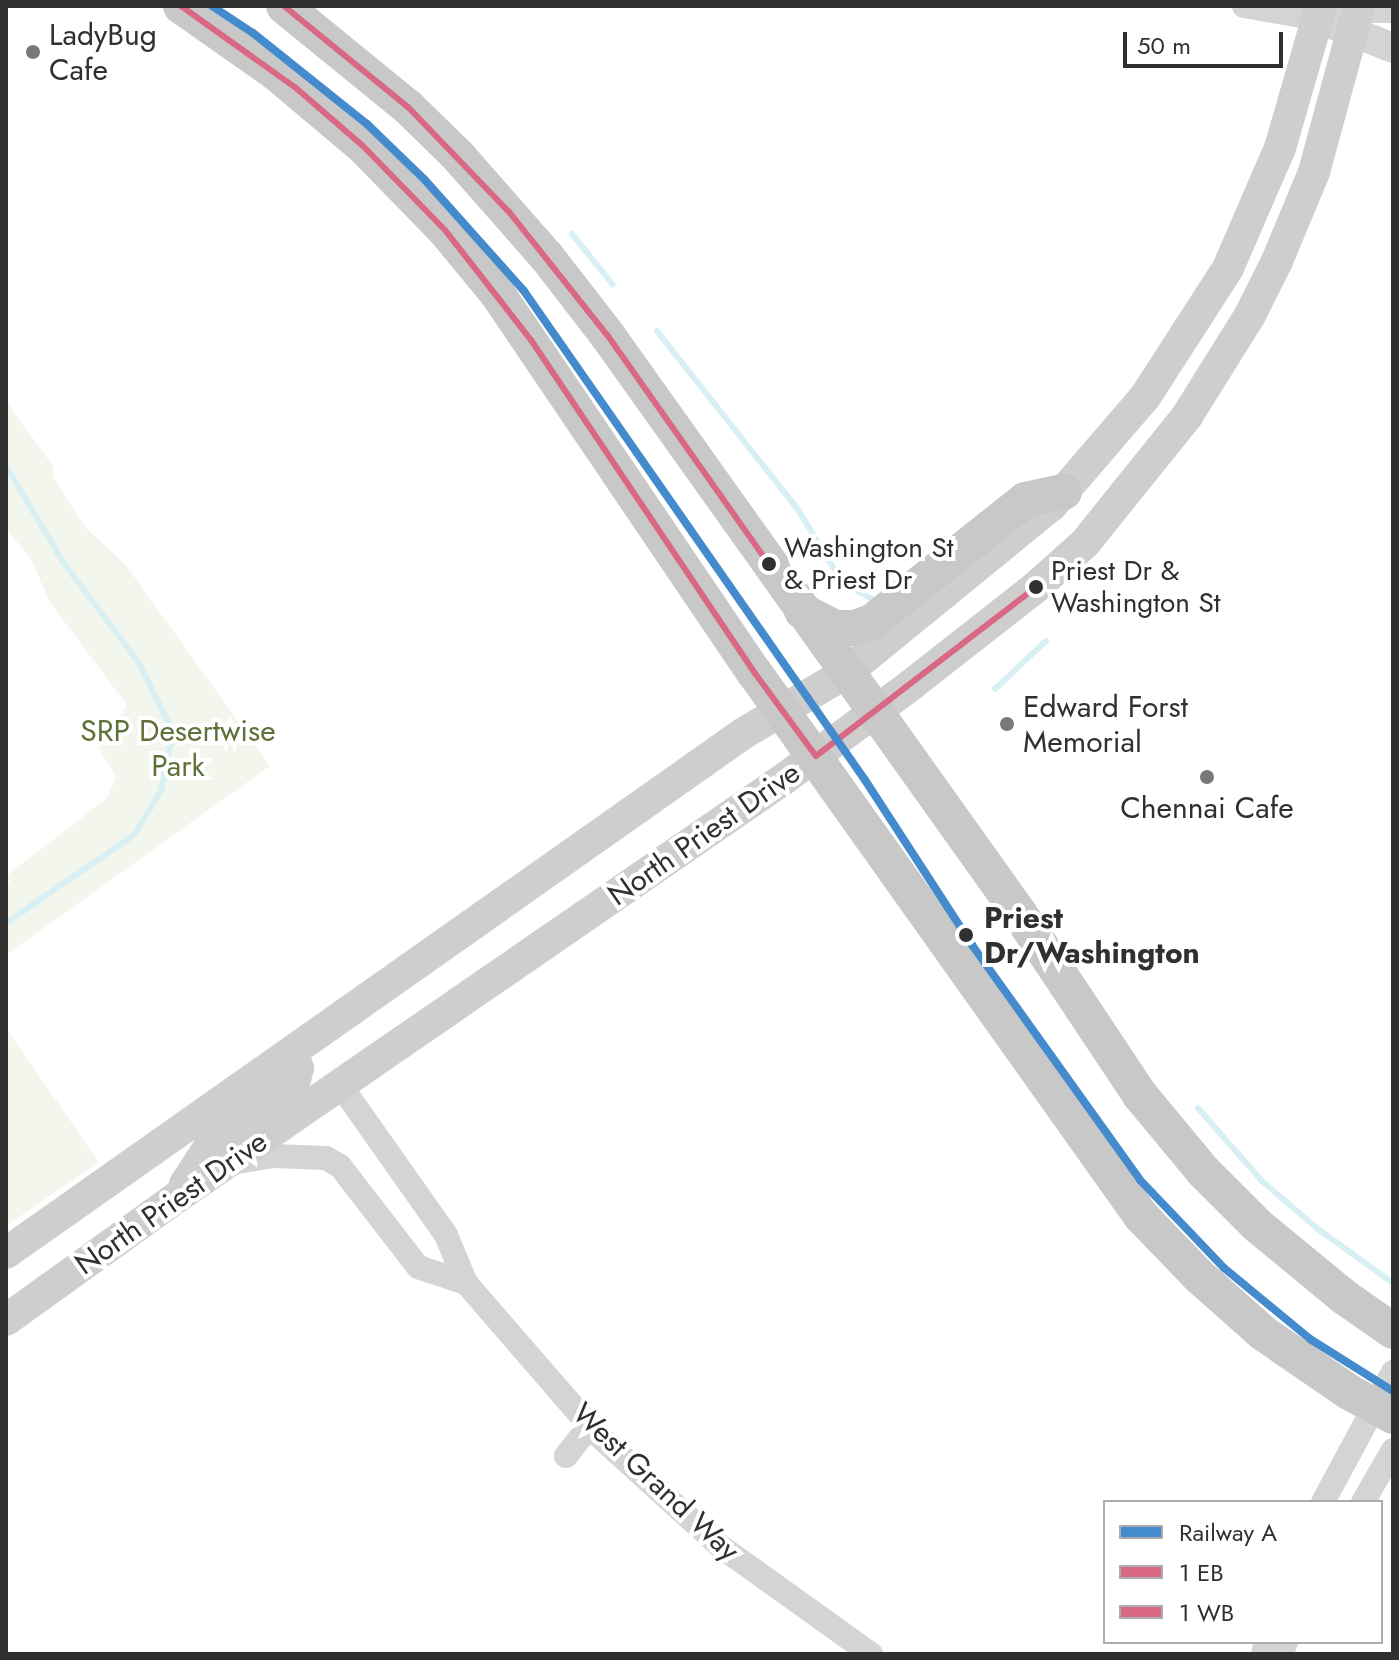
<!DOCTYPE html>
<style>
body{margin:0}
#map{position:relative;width:1399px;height:1660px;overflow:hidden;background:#fff;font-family:Jost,sans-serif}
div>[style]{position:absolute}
.green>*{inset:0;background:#f3f6ec}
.stream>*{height:6px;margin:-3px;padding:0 3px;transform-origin:3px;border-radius:3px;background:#d8f0f4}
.minor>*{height:24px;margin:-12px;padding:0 12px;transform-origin:12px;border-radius:12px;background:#d4d4d4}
.tertiary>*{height:30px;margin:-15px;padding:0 15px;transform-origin:15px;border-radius:15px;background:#d4d4d4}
.secondary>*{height:32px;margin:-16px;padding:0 16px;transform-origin:16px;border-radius:16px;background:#cecece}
.primary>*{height:36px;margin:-18px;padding:0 18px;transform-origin:18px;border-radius:18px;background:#c8c8c8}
.bus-1>*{height:6px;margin:-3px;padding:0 3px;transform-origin:3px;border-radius:3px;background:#d96885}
.bus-2>*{height:6px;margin:-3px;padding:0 3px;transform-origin:3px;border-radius:3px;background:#d96885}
.rail-1>*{height:8px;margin:-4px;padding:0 4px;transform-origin:4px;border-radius:4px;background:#448bcd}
.dots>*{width:22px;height:22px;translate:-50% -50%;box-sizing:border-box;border:4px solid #fff;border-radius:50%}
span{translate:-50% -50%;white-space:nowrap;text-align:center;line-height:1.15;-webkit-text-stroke:8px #fff;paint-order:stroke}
.bus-label{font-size:28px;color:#303030}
.left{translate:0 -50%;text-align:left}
.poi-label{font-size:30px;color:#303030}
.park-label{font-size:30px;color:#5f7039}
.street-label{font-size:30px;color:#303030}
.stop-label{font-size:30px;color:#303030;font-weight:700}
.frame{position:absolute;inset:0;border:8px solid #303030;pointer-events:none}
.legend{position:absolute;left:1103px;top:1500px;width:280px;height:144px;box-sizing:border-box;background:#fff;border:2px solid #acacac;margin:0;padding:10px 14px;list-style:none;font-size:24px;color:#303030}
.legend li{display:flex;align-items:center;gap:16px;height:40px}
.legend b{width:40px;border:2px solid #acacac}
.scale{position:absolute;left:1123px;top:32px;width:160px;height:36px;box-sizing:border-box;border:4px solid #303030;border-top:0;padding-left:10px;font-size:24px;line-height:28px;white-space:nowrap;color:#303030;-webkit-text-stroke:6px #fff;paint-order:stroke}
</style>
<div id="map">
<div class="green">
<i style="clip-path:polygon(6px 401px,53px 466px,54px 478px,85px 527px,125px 564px,270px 766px,6px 955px,6px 885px,10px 882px,6px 876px,106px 799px,116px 778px,99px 748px,127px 705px,49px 601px,32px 561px,6px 528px)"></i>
<i style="clip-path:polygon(6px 1028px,99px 1162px,6px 1226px)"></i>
</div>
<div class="stream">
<i style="left:572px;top:234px;width:65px;rotate:51.2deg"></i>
<i style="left:657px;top:331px;width:226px;rotate:51.7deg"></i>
<i style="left:797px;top:508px;width:87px;rotate:58.7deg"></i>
<i style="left:842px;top:582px;width:40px;rotate:29.7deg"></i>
<i style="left:6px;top:466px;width:112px;rotate:59.3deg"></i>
<i style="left:63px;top:562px;width:126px;rotate:53deg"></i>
<i style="left:139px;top:663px;width:77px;rotate:63.8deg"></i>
<i style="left:173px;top:732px;width:60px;rotate:101.5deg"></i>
<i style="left:161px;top:791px;width:52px;rotate:121.5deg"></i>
<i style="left:134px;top:835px;width:155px;rotate:145.5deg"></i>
<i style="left:995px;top:689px;width:70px;rotate:-43.3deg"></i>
<i style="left:1198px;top:1108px;width:97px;rotate:48.8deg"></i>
<i style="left:1262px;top:1181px;width:74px;rotate:40.6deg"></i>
<i style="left:1318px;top:1229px;width:92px;rotate:35.8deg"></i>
</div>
<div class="minor">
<i style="left:1244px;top:6px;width:76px;rotate:9.8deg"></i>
<i style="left:341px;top:1086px;width:182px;rotate:54.8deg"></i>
<i style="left:446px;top:1235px;width:52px;rotate:67.4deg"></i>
<i style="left:466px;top:1283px;width:200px;rotate:49.1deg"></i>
<i style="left:597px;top:1434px;width:166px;rotate:42.3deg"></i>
<i style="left:720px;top:1546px;width:186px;rotate:35.6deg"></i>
<i style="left:231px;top:1163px;width:43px;rotate:-9.5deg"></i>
<i style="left:273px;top:1156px;width:53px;rotate:2.2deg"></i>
<i style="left:326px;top:1158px;width:16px;rotate:30deg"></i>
<i style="left:340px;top:1166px;width:128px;rotate:52.3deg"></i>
<i style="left:418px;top:1267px;width:51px;rotate:18.4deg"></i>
<i style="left:566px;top:1456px;width:39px;rotate:-52deg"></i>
<i style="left:1323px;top:1502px;width:148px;rotate:-61.7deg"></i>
<i style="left:1363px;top:1502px;width:60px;rotate:-60deg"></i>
<i style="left:1263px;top:1654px;width:12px;rotate:-76deg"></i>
<i style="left:1281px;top:1654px;width:13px;rotate:-67deg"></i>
</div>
<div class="tertiary">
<i style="left:1336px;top:14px;width:23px;rotate:-15deg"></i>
<i style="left:1358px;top:8px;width:35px"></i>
<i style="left:1319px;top:19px;width:79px;rotate:21.4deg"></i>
</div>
<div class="secondary">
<i style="left:185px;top:1184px;width:42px;rotate:-56.7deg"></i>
<i style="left:208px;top:1149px;width:93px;rotate:-34.9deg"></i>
<i style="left:284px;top:1096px;width:20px;rotate:-57deg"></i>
<i style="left:295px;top:1079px;width:11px;rotate:-75deg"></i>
<i style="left:298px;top:1068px;width:17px;rotate:-111deg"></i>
<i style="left:6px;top:1253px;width:903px;rotate:-35.17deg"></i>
<i style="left:744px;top:733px;width:120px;rotate:-30.6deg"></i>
<i style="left:847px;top:672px;width:264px;rotate:-39.2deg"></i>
<i style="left:1052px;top:505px;width:143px;rotate:-49.3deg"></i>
<i style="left:1145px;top:397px;width:153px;rotate:-57.2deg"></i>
<i style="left:1228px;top:268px;width:131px;rotate:-66.6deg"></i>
<i style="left:1280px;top:148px;width:148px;rotate:-73.9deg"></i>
<i style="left:6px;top:1320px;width:211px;rotate:-35.7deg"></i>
<i style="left:177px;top:1197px;width:733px;rotate:-34.56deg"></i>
<i style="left:781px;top:781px;width:162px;rotate:-36.4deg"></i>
<i style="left:911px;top:685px;width:159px;rotate:-38.1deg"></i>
<i style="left:1036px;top:587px;width:66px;rotate:-41.9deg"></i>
<i style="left:1085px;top:543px;width:163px;rotate:-51.2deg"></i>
<i style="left:1187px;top:416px;width:119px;rotate:-58deg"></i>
<i style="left:1250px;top:315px;width:60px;rotate:-63.4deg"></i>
<i style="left:1277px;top:261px;width:96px;rotate:-67.4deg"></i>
<i style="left:1314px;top:172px;width:172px;rotate:-74.8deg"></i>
</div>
<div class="primary">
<i style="left:181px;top:6px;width:115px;rotate:35.1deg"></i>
<i style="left:275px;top:72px;width:115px;rotate:40.1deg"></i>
<i style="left:363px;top:146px;width:117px;rotate:45.7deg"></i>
<i style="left:445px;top:230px;width:82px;rotate:50.5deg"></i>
<i style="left:497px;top:293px;width:458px;rotate:55.9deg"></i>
<i style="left:754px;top:672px;width:668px;rotate:54.57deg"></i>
<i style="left:1141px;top:1216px;width:85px;rotate:46deg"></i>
<i style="left:1200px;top:1277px;width:84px;rotate:41.6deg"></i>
<i style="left:1263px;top:1333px;width:104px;rotate:34.5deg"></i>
<i style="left:1349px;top:1392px;width:50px;rotate:28.6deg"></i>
<i style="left:284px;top:6px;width:160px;rotate:39.2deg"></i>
<i style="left:408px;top:107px;width:71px;rotate:44.4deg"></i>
<i style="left:459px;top:157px;width:133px;rotate:48.7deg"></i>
<i style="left:547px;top:257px;width:100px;rotate:52.3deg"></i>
<i style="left:608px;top:336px;width:708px;rotate:54.54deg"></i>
<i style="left:1019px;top:913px;width:219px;rotate:56.4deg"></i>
<i style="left:1140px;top:1095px;width:100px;rotate:50.3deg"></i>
<i style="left:1204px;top:1172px;width:75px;rotate:45deg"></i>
<i style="left:1257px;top:1225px;width:112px;rotate:39.5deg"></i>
<i style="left:1343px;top:1296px;width:61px;rotate:35deg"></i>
<i style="left:802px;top:611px;width:37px;rotate:27deg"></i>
<i style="left:835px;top:628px;width:20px"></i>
<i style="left:855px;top:628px;width:19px;rotate:-21deg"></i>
<i style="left:873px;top:621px;width:194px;rotate:-38.5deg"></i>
<i style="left:1025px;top:500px;width:40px;rotate:-12deg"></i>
</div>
<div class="bus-1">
<i style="left:181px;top:6px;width:141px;rotate:35.5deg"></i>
<i style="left:296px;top:88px;width:89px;rotate:40.9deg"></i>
<i style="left:363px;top:146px;width:117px;rotate:45.7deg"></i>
<i style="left:445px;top:230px;width:140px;rotate:52deg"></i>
<i style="left:531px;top:340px;width:400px;rotate:56.1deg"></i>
<i style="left:754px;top:672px;width:104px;rotate:53.6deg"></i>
<i style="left:816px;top:756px;width:277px;rotate:-37.5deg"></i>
</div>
<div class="bus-2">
<i style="left:284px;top:6px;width:160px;rotate:39.2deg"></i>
<i style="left:408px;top:107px;width:147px;rotate:46.1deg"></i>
<i style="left:510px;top:213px;width:157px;rotate:51.5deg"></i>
<i style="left:608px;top:336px;width:283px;rotate:54.8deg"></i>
</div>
<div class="rail-1">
<i style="left:212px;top:6px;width:49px;rotate:33.4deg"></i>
<i style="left:253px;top:33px;width:146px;rotate:38.6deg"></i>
<i style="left:367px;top:124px;width:79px;rotate:44deg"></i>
<i style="left:424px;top:179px;width:150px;rotate:48.2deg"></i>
<i style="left:524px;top:291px;width:596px;rotate:55.11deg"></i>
<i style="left:865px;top:780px;width:197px;rotate:57deg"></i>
<i style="left:972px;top:945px;width:289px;rotate:54.4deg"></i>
<i style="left:1140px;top:1180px;width:122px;rotate:46.3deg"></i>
<i style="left:1224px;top:1268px;width:112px;rotate:39.5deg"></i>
<i style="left:1310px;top:1339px;width:98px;rotate:32.1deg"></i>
</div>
<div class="dots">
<i style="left:33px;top:52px;background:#787878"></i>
<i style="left:769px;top:564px;background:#303030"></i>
<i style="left:1036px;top:587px;background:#303030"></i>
<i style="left:1007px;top:724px;background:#787878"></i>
<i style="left:1207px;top:777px;background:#787878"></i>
<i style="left:966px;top:935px;background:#303030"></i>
</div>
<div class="bus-label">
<span class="left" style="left:784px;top:564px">Washington St<br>&amp; Priest Dr</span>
<span class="left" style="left:1051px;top:587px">Priest Dr &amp;<br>Washington St</span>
</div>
<div class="poi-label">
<span class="left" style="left:49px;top:52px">LadyBug<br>Cafe</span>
<span class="left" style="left:1023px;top:724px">Edward Forst<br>Memorial</span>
<span style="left:1207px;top:808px">Chennai Cafe</span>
</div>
<div class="park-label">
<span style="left:178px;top:748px">SRP Desertwise<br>Park</span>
</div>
<div class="street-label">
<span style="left:704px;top:834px;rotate:-35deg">North Priest Drive</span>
<span style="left:171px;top:1203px;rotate:-35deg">North Priest Drive</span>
<span style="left:656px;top:1482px;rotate:43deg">West Grand Way</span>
</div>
<div class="stop-label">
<span class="left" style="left:984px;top:935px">Priest<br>Dr/Washington</span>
</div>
<div class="frame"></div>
<ul class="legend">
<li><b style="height:10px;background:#448bcd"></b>Railway A</li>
<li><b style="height:10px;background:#d96885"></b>1 EB</li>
<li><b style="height:10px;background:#d96885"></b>1 WB</li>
</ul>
<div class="scale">50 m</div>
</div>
